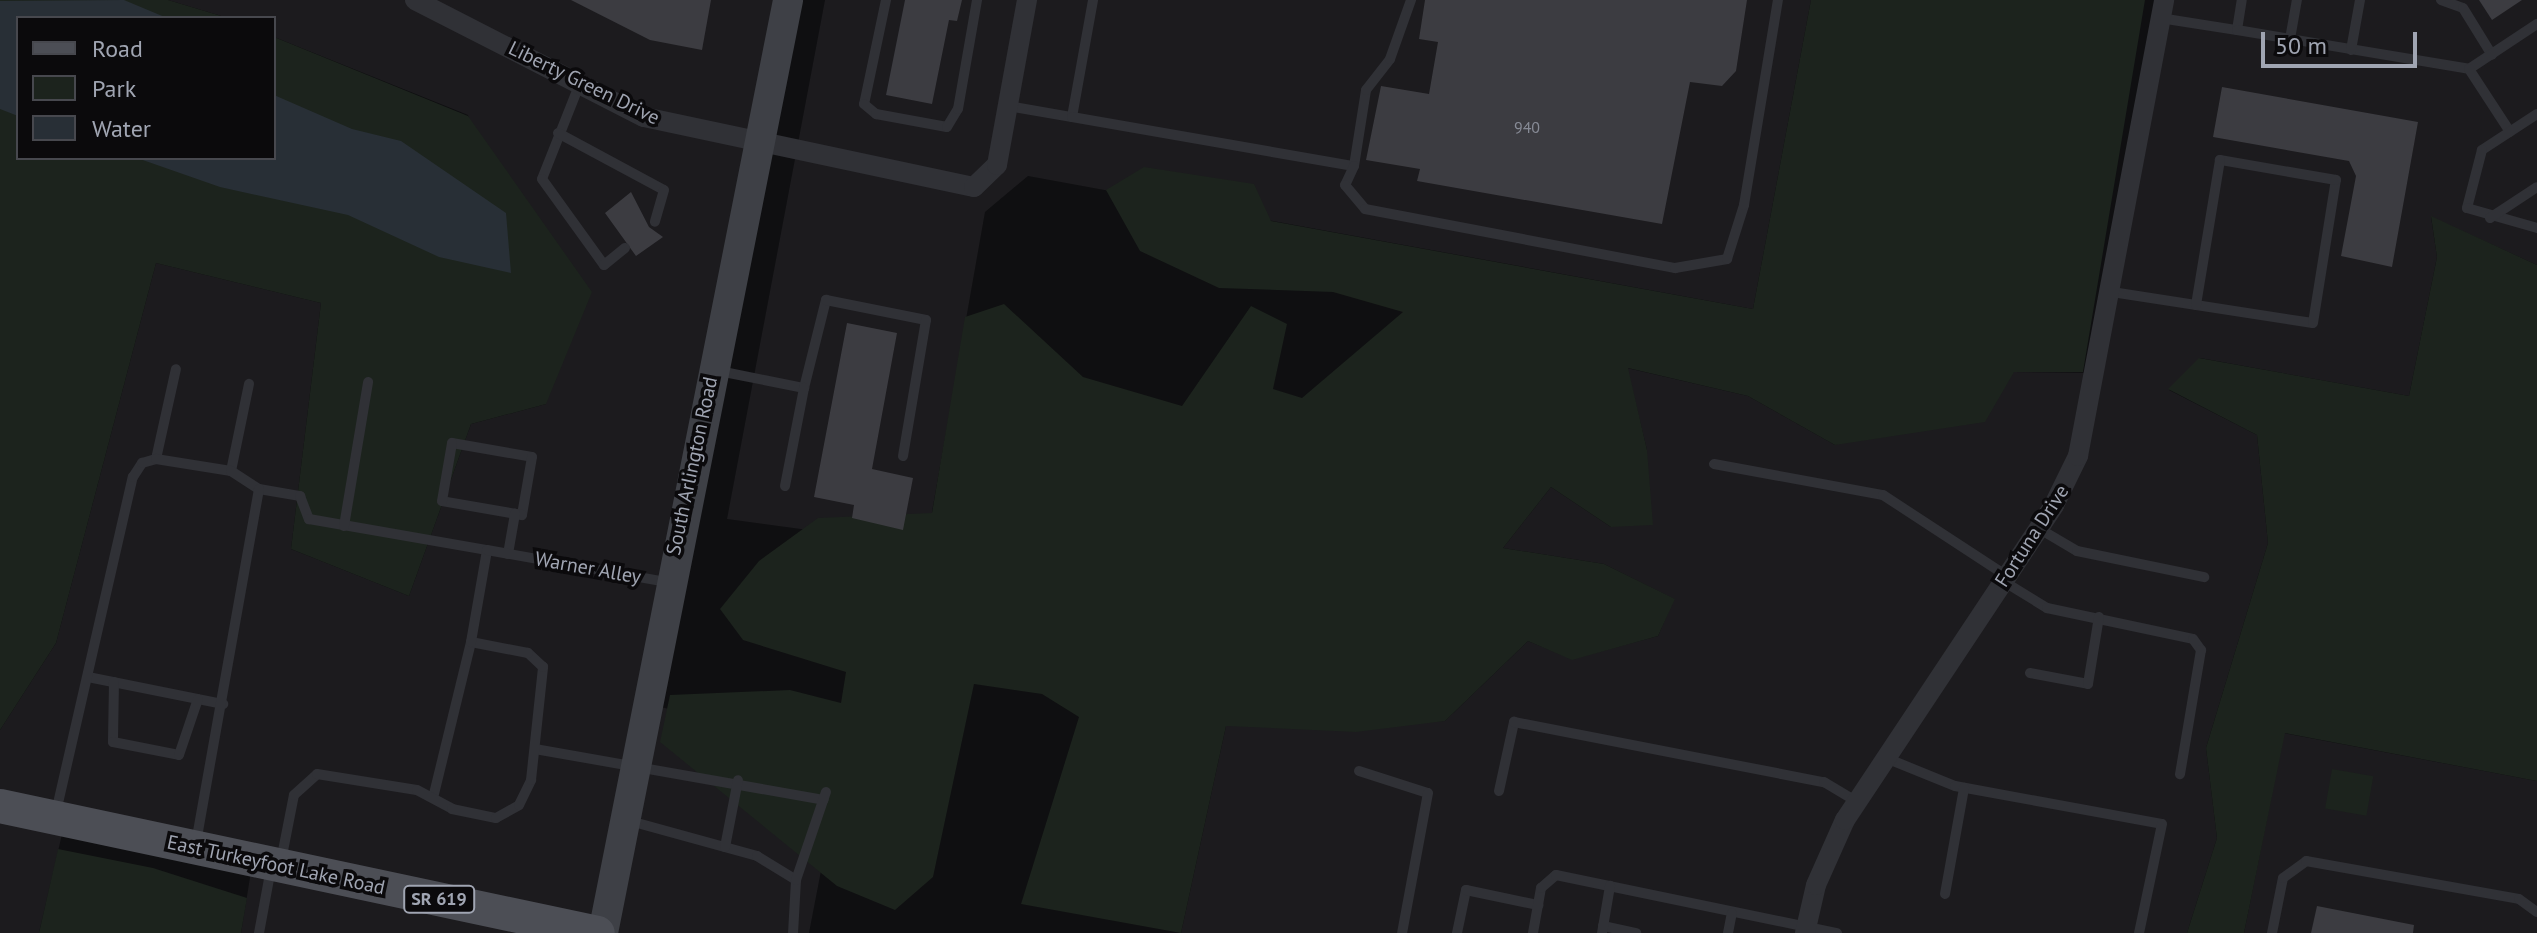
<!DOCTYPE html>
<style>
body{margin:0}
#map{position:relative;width:2537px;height:933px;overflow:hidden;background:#0f0f11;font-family:"PT Sans",sans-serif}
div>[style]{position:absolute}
.built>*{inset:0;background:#1c1b1e}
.green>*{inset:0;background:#1c231d;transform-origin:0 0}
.water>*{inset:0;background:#282f36}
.building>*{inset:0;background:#3c3c41}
.lane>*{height:10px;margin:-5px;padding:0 5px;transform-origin:5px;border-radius:5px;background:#303136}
.street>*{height:20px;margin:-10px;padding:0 10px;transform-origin:10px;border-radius:10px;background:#303136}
.secondary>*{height:30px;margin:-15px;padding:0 15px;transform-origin:15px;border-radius:15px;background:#3e4046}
.primary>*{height:34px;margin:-17px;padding:0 17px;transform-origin:17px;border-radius:17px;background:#4c4e55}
span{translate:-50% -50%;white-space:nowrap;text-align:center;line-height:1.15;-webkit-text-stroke:7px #0b0a0c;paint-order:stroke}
.number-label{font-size:16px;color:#878b96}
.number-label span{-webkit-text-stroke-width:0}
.shield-label span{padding:2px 6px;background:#0b0a0c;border:2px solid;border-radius:6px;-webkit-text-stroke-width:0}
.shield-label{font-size:18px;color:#a0a5b2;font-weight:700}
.street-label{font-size:20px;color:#a0a5b2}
.legend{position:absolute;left:16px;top:16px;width:260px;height:144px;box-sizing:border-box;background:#0b0a0c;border:2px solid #47484e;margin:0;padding:10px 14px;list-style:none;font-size:24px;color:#a0a5b2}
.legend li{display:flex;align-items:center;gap:16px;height:40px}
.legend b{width:40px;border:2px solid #47484e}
.scale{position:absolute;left:2261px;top:32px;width:156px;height:36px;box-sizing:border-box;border:4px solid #a0a5b2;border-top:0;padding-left:10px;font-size:24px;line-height:28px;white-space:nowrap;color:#a0a5b2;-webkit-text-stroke:6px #0b0a0c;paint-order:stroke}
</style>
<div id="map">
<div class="built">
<i style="clip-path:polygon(168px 0,788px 0,647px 703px,843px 757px,809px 933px,241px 933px,253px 859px,0 806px,0 730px,56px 643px,156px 263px,321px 303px,291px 549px,409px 596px,471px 424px,546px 404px,468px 115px,274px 37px,274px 18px,228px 18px)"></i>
<i style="clip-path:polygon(825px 0,1811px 0,1753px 309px,1028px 176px,985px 212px,926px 546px,727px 519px)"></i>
<i style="clip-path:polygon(2164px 0,2537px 0,2537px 265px,2431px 217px,2437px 257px,2409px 396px,2200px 358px,2169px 390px,2257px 435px,2268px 543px,2206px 748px,2217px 838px,2187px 933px,1181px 933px,1226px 726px,1445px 721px,1528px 641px,1572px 659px,1658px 636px,1674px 599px,1604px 564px,1503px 548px,1551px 487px,1611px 527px,1647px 450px,1627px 368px,1748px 396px,1835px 445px,2014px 372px,2098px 373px)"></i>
<i style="clip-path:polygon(2284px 733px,2537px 781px,2537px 933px,2244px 933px)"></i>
<i style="clip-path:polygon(0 818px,63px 830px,39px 933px,0 933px)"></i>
</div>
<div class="green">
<i style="clip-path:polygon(0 0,168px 0,228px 18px,18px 18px,18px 158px,274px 158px,274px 37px,468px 116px,592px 292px,546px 404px,471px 424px,409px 596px,291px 549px,321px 303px,156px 263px,56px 643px,0 730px)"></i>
<i style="clip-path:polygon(1811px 0,2145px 0,2083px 372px,2014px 372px,1985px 422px,1835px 445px,1748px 396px,1628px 368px,1647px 450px,1653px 525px,1611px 527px,1551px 487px,1503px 548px,1604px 564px,1675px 599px,1658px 636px,1572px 660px,1528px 641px,1445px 721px,1356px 732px,1226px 726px,1181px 933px,1021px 904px,1079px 717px,1042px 694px,974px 684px,933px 877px,895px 910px,837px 886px,660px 742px,670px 695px,790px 690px,841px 703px,846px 672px,743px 640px,720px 609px,759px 561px,818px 518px,932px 513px,965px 317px,1004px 304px,1083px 377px,1182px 406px,1251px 306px,1287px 324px,1273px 389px,1302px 398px,1403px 312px,1333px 292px,1219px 288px,1140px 251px,1106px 190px,1144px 167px,1254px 184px,1271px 221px,1753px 309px)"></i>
<i style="clip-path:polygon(2431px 216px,2537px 265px,2537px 781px,2285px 733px,2244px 933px,2187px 933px,2217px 838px,2206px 748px,2268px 543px,2257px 435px,2168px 389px,2199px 358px,2409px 396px,2437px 257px)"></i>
<i style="left:2332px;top:769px;width:42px;height:40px;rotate:10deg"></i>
<i style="clip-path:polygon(58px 849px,153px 868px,247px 898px,241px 933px,39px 933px)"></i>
</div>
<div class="water">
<i style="clip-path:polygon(124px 0,167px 18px,18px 18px,18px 116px,0 109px,0 1px)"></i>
<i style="clip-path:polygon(274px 95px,352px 129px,401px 141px,506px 213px,511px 273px,439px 257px,348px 215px,220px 187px,137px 158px,274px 158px)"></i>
</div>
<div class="building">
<i style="clip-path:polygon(571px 0,711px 0,702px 50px,650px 40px)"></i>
<i style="clip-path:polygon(905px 0,962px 0,957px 21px,949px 20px,932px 104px,886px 95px)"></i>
<i style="clip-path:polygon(1425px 0,1747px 0,1736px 71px,1722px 86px,1690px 82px,1662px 224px,1417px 181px,1420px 169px,1366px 160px,1381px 86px,1429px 94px,1438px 42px,1419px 39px)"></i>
<i style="clip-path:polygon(2479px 0,2522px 0,2492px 20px)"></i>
<i style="clip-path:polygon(2222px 87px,2418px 122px,2392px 267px,2341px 256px,2356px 176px,2349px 161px,2213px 137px)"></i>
<i style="clip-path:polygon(631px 192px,649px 227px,663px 237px,636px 256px,605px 213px)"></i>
<i style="clip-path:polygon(847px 323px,897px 333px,872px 469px,913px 478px,903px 530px,852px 518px,854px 505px,814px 497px)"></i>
<i style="clip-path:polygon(2317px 906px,2414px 925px,2413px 933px,2311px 933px)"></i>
</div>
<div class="lane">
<i style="left:886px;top:0;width:106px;rotate:101.9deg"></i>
<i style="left:864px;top:104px;width:16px;rotate:40deg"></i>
<i style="left:876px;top:114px;width:72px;rotate:10.4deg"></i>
<i style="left:947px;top:127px;width:21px;rotate:-59deg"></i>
<i style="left:958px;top:109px;width:111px;rotate:-80.1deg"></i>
<i style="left:2441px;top:0;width:23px;rotate:20deg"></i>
<i style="left:2463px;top:8px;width:55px;rotate:58.3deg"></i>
<i style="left:2160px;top:18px;width:78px;rotate:8.9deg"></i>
<i style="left:2237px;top:30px;width:30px;rotate:-81deg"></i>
<i style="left:2237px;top:30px;width:235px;rotate:9.5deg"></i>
<i style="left:2469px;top:69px;width:82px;rotate:-33.5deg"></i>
<i style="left:2290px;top:39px;width:40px;rotate:-80deg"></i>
<i style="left:2351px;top:50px;width:51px;rotate:-79.8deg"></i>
<i style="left:2469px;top:69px;width:75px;rotate:56.9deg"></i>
<i style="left:580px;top:83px;width:103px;rotate:111.6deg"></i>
<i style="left:542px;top:179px;width:106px;rotate:54.2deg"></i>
<i style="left:604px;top:265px;width:27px;rotate:-39deg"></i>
<i style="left:1008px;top:106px;width:65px;rotate:9.8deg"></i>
<i style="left:1072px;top:117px;width:119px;rotate:-79.8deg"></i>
<i style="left:2537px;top:114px;width:66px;rotate:146.8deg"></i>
<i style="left:2482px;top:150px;width:60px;rotate:104.5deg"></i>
<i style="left:2467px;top:208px;width:73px;rotate:15.9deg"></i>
<i style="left:1072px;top:117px;width:286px;rotate:9.9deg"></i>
<i style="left:1354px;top:166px;width:77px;rotate:-81deg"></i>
<i style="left:1366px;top:90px;width:39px;rotate:-52deg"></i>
<i style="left:1390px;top:59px;width:63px;rotate:-70.4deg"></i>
<i style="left:558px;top:133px;width:120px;rotate:28.3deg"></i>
<i style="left:664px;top:190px;width:33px;rotate:106deg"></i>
<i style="left:1354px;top:166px;width:21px;rotate:115deg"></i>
<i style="left:1345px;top:185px;width:31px;rotate:50deg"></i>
<i style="left:1365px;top:209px;width:316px;rotate:10.8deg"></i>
<i style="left:1675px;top:268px;width:53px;rotate:-9.8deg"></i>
<i style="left:1727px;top:259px;width:57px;rotate:-72.5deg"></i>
<i style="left:1744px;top:205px;width:208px;rotate:-80.6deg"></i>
<i style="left:2490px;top:218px;width:56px;rotate:-33.4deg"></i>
<i style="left:2112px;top:292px;width:203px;rotate:8.8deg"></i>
<i style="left:2313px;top:323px;width:145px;rotate:-80.9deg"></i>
<i style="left:2336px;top:180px;width:118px;rotate:-170.2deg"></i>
<i style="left:2220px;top:160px;width:147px;rotate:99.4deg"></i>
<i style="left:719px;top:371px;width:87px;rotate:11.3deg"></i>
<i style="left:804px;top:388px;width:91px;rotate:-76deg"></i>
<i style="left:826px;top:300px;width:102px;rotate:11.3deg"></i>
<i style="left:926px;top:320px;width:138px;rotate:99.6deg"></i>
<i style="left:452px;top:443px;width:81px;rotate:9.9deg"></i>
<i style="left:532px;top:457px;width:59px;rotate:99.8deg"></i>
<i style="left:522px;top:515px;width:81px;rotate:-170.1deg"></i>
<i style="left:442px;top:501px;width:59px;rotate:-80.2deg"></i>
<i style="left:156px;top:459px;width:92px;rotate:-77.5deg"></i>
<i style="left:1714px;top:464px;width:172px;rotate:10.4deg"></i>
<i style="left:1883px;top:495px;width:148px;rotate:33.2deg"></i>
<i style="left:231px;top:471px;width:89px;rotate:-78.3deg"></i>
<i style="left:785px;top:486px;width:100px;rotate:-79deg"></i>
<i style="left:259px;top:489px;width:42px;rotate:9.7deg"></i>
<i style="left:300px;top:496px;width:25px;rotate:69deg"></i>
<i style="left:309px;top:519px;width:181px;rotate:9.9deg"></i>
<i style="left:344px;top:526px;width:146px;rotate:-80.5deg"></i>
<i style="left:2038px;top:528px;width:45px;rotate:30.5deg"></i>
<i style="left:2077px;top:551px;width:130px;rotate:11.6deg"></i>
<i style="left:508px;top:554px;width:41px;rotate:-80.1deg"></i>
<i style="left:2003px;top:581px;width:52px;rotate:31.5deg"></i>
<i style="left:2047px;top:608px;width:149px;rotate:12deg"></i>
<i style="left:2193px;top:639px;width:14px;rotate:54deg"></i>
<i style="left:2201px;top:650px;width:126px;rotate:99.6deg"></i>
<i style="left:2030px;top:673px;width:59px;rotate:10.7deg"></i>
<i style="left:2088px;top:684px;width:68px;rotate:-80.7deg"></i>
<i style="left:88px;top:677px;width:138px;rotate:11.3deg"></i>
<i style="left:114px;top:682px;width:60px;rotate:91deg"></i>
<i style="left:113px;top:742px;width:67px;rotate:11.1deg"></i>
<i style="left:179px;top:755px;width:59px;rotate:-71.3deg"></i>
<i style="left:535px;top:749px;width:293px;rotate:10deg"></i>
<i style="left:1886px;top:758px;width:74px;rotate:22.1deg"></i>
<i style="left:1955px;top:786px;width:210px;rotate:10.4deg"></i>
<i style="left:2162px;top:824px;width:111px;rotate:101.9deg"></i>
<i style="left:1359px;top:771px;width:72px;rotate:17.7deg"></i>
<i style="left:1428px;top:793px;width:142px;rotate:100.5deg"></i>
<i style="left:1499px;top:791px;width:71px;rotate:-77.7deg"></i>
<i style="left:1514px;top:722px;width:316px;rotate:11deg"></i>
<i style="left:1824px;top:782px;width:39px;rotate:31deg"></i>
<i style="left:433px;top:798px;width:161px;rotate:-76.3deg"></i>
<i style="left:56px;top:812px;width:344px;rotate:-77.1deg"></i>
<i style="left:133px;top:477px;width:17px;rotate:-57deg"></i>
<i style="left:142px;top:463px;width:15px;rotate:-16deg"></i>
<i style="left:156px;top:459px;width:76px;rotate:9.1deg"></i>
<i style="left:231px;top:471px;width:33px;rotate:33deg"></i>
<i style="left:259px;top:489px;width:360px;rotate:100.1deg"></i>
<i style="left:630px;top:821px;width:132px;rotate:15.4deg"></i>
<i style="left:757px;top:856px;width:46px;rotate:31.6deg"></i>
<i style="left:796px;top:880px;width:53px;rotate:93.2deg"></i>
<i style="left:725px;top:847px;width:68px;rotate:-79deg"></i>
<i style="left:281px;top:861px;width:67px;rotate:-78.9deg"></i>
<i style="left:294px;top:795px;width:31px;rotate:-42deg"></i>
<i style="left:317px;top:774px;width:101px;rotate:9.1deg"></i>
<i style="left:417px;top:790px;width:40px;rotate:28deg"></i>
<i style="left:452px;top:809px;width:45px;rotate:11.6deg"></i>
<i style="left:496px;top:818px;width:26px;rotate:-29deg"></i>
<i style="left:519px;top:805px;width:28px;rotate:-64deg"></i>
<i style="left:531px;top:780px;width:114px;rotate:-83.9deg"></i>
<i style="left:543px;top:667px;width:21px;rotate:-137deg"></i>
<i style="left:528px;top:653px;width:58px;rotate:-169.1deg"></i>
<i style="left:471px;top:642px;width:93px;rotate:-80.1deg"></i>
<i style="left:487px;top:550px;width:183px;rotate:10.1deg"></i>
<i style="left:796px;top:880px;width:93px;rotate:-71.2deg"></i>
<i style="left:1945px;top:894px;width:108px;rotate:-79.8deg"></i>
<i style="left:1603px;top:926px;width:34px;rotate:12deg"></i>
<i style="left:259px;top:933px;width:66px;rotate:-79.5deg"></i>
<i style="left:1457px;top:933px;width:44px;rotate:-78.2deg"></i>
<i style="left:1466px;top:890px;width:74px;rotate:11.8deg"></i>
<i style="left:1533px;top:933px;width:46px;rotate:-79.9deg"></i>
<i style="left:1541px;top:888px;width:20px;rotate:-41deg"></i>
<i style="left:1556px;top:875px;width:287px;rotate:11.7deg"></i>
<i style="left:1602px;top:933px;width:48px;rotate:-80.3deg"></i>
<i style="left:1728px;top:933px;width:20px;rotate:-79deg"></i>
<i style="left:2272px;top:933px;width:56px;rotate:-78.7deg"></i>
<i style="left:2283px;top:878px;width:29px;rotate:-36deg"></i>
<i style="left:2306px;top:861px;width:216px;rotate:10.1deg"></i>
<i style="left:2519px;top:899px;width:22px;rotate:36deg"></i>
</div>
<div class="street">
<i style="left:415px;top:0;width:257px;rotate:27.1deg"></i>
<i style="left:644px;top:117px;width:337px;rotate:12deg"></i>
<i style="left:974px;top:187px;width:32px;rotate:-44deg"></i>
<i style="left:997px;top:165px;width:168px;rotate:-79.7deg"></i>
<i style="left:1805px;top:933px;width:49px;rotate:-77.1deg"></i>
<i style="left:1816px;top:885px;width:71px;rotate:-66deg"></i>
<i style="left:1845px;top:820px;width:378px;rotate:-56.4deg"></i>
<i style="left:2054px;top:505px;width:55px;rotate:-63.9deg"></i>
<i style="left:2078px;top:456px;width:464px;rotate:-79.3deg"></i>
</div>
<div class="secondary">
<i style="left:603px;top:933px;width:951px;rotate:-78.78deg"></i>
</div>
<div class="primary">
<i style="left:0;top:806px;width:611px;rotate:11.99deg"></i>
</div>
<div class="number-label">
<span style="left:1527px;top:127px">940</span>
</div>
<div class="shield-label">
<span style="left:439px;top:899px">SR 619</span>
</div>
<div class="street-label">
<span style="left:584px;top:83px;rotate:26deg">Liberty Green Drive</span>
<span style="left:692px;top:466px;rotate:-78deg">South Arlington Road</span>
<span style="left:2032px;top:536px;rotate:-57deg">Fortuna Drive</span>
<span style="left:588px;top:568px;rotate:10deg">Warner Alley</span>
<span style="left:276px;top:865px;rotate:12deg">East Turkeyfoot Lake Road</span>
</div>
<ul class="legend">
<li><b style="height:10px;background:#4c4e55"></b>Road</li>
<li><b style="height:22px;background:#1c231d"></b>Park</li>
<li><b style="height:22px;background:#282f36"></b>Water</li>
</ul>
<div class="scale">50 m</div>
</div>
